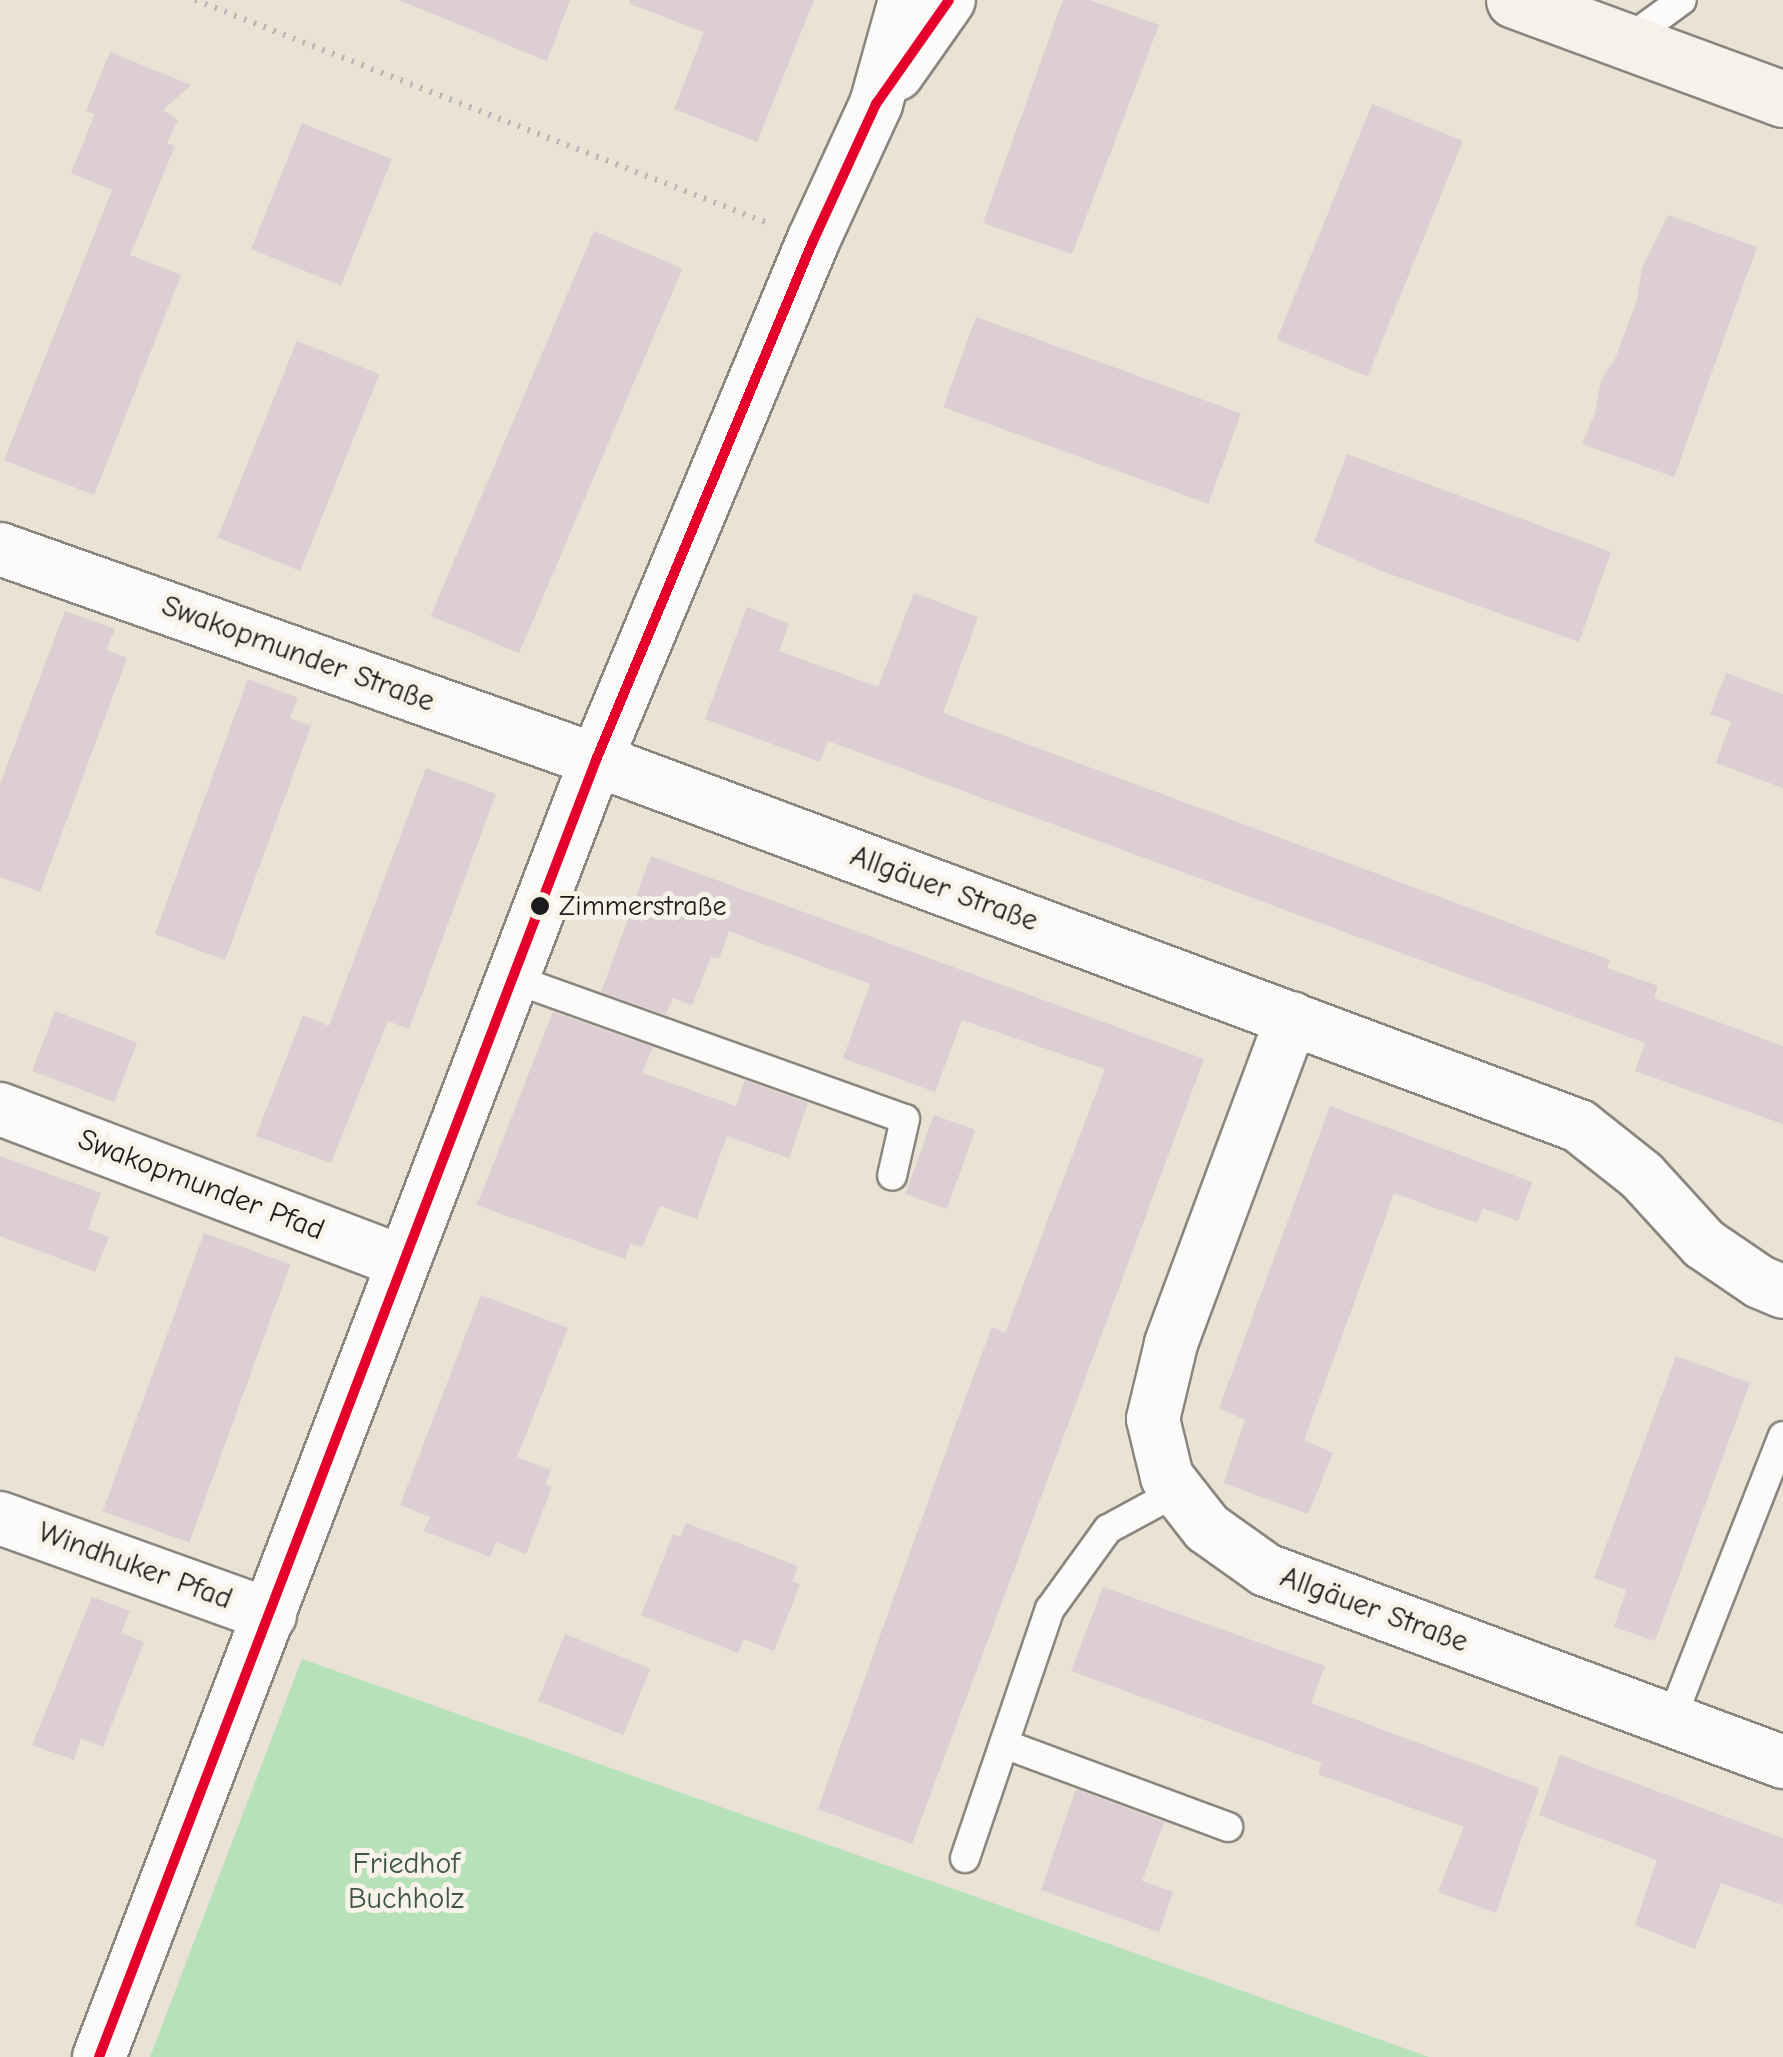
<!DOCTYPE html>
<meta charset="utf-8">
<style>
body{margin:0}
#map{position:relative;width:1783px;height:2057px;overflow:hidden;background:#e9e2d5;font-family:"Comic Neue",sans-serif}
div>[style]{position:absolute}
.green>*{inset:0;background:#b7e1b8}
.building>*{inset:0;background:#dcced3;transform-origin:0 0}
.path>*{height:6px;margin-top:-3px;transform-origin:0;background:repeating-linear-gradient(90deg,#b9b8b6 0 2.5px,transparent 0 10.5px)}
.roads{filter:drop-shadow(2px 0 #89867f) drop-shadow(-2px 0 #89867f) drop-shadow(0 2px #89867f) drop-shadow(0 -2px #89867f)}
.service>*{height:28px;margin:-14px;padding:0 14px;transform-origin:14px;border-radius:14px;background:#fcfbf9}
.minor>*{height:52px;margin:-26px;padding:0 26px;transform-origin:26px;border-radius:26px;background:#fcfbf9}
.secondary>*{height:55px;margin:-27.5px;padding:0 27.5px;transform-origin:27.5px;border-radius:27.5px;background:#f6f1eb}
.bus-1>*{height:10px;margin:-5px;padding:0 5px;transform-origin:5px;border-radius:5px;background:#e4002b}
.dots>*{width:28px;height:28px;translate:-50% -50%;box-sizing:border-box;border:5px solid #f7f3e8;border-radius:50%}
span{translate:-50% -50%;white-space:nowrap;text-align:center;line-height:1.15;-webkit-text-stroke:10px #f7f3e8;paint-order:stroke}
.bus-label{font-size:28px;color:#1c1c1c}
.left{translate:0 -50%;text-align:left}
.street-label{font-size:30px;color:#1c1c1c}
.park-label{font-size:30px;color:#3e5744}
</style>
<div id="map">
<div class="green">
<i style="clip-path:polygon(302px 1659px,1429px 2057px,150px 2057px)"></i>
</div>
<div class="building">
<i style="clip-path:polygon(399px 0,570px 0,547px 61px)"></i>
<i style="clip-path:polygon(630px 0,814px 0,757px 142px,674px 109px,704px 32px,630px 4px)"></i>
<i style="clip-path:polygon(1063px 0,1090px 0,1159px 25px,1072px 254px,983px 223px)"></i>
<i style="clip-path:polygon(110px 52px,191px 85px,163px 110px,178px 120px,167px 143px,175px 146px,130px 255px,181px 275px,94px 495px,4px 460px,112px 190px,71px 173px,95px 114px,86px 111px)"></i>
<i style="left:1372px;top:104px;width:98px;height:254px;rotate:22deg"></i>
<i style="left:302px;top:123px;width:97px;height:136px;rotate:22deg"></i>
<i style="clip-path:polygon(1668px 215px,1757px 247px,1674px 477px,1582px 444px,1595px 413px,1601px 381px,1615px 359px,1637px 300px,1642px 268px)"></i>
<i style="left:594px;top:231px;width:96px;height:418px;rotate:23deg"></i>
<i style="left:976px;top:317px;width:282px;height:96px;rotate:20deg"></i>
<i style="left:297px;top:341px;width:89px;height:212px;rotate:22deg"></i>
<i style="clip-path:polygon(1347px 454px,1611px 552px,1579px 642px,1382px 571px,1314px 542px)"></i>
<i style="clip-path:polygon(914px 593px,978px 617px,943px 713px,1610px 960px,1607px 968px,1658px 986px,1654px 998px,1783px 1046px,1783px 1124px,1635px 1071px,1645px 1043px,828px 741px,820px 762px,705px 719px,747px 607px,789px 624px,779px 651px,878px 687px)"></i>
<i style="clip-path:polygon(65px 611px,115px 629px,106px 650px,127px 658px,40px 892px,0 877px,0 784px)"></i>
<i style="clip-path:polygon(1726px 673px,1783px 694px,1783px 788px,1716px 763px,1731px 722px,1710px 714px)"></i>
<i style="clip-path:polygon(248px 679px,298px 698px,290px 718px,311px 726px,225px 960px,155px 934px)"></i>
<i style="clip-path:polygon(426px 768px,496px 794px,409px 1029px,388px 1021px,331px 1163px,256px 1136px,303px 1015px,329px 1026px)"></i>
<i style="clip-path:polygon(651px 856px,1204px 1059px,912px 1844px,818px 1809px,963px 1404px,992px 1327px,1005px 1333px,1105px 1069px,962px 1020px,935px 1092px,843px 1058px,870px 984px,729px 931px,719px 959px,711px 957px,692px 1005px,673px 998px,666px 1015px,601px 992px)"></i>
<i style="left:55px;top:1011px;width:88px;height:64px;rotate:21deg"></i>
<i style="clip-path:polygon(553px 1012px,653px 1047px,642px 1073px,736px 1106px,745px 1080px,808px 1103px,789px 1158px,727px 1136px,697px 1219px,660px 1206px,642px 1247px,630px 1244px,625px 1259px,477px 1205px)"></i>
<i style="clip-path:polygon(1330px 1106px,1532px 1182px,1518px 1221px,1483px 1208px,1477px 1223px,1394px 1193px,1304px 1440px,1333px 1453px,1308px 1514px,1224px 1483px,1245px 1420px,1219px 1408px)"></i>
<i style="left:934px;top:1115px;width:44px;height:84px;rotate:20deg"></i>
<i style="clip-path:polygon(0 1156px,101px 1193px,88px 1229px,109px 1237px,95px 1272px,0 1236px)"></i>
<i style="left:204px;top:1233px;width:92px;height:296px;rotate:20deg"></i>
<i style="clip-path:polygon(481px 1295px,568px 1328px,517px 1457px,551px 1470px,545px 1485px,552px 1487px,526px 1554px,496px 1542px,490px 1557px,424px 1531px,430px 1517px,400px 1505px)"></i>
<i style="clip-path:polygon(1676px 1356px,1750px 1383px,1655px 1641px,1614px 1627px,1626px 1590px,1594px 1578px)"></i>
<i style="clip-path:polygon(686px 1523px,798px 1566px,792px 1581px,800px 1584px,774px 1651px,744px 1639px,738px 1653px,641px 1615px,673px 1534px,680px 1537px)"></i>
<i style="clip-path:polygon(1103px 1587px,1325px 1666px,1311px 1703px,1539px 1788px,1496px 1913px,1438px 1892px,1464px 1827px,1318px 1774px,1322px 1763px,1071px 1671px)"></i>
<i style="clip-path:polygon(92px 1597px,130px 1611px,121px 1633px,144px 1642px,103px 1747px,81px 1738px,74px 1760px,32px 1745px)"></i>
<i style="left:565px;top:1634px;width:92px;height:72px;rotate:22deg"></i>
<i style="clip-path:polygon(1560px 1755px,1783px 1838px,1783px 1905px,1721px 1883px,1695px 1949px,1635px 1925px,1657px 1860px,1539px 1815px)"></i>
<i style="clip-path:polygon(1076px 1789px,1164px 1822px,1142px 1881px,1173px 1892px,1159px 1932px,1041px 1890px)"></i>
</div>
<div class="path">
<i style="left:195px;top:0;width:612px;rotate:21.28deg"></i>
</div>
<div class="roads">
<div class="service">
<i style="left:1626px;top:41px;width:69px;rotate:-36.2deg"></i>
<i style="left:511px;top:978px;width:418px;rotate:19.7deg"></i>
<i style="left:905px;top:1119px;width:58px;rotate:102.8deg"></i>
<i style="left:1671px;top:1720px;width:305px;rotate:-68.5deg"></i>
<i style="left:1004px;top:1744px;width:239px;rotate:20.3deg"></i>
<i style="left:965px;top:1858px;width:263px;rotate:-71.2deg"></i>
<i style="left:1050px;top:1609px;width:99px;rotate:-54.1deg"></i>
<i style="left:1108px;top:1529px;width:80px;rotate:-28.5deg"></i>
</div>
<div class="minor">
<i style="left:897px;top:74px;width:90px;rotate:-54.9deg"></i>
<i style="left:0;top:549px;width:632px;rotate:19.5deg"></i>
<i style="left:596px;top:760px;width:1049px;rotate:20.42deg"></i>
<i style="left:1579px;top:1126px;width:80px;rotate:38.4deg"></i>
<i style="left:1642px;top:1176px;width:92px;rotate:47.6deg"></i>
<i style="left:1704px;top:1244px;width:68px;rotate:34.2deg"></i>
<i style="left:1760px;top:1282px;width:25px;rotate:23deg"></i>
<i style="left:1292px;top:1018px;width:348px;rotate:110.4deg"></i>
<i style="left:1171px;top:1344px;width:77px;rotate:103.5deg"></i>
<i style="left:1153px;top:1419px;width:60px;rotate:76.4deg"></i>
<i style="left:1167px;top:1477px;width:65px;rotate:51.9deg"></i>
<i style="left:1207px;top:1528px;width:72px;rotate:35.4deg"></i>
<i style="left:1266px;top:1570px;width:552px;rotate:20.37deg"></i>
<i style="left:0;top:1109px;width:429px;rotate:20.8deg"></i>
<i style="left:0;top:1518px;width:287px;rotate:19.8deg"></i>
<i style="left:99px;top:2057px;width:1389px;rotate:-69.03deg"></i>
<i style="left:596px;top:760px;width:563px;rotate:-67.31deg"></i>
<i style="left:813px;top:241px;width:151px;rotate:-65.3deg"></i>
<i style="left:876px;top:104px;width:108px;rotate:-74.4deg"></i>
</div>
<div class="secondary">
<i style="left:1514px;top:0;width:287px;rotate:20.2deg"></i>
</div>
</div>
<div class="bus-1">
<i style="left:99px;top:2057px;width:1389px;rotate:-69.03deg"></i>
<i style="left:596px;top:760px;width:563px;rotate:-67.31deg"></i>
<i style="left:813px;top:241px;width:151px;rotate:-65.3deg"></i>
<i style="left:876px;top:104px;width:127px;rotate:-54.9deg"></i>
</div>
<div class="dots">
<i style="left:540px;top:906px;background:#1c1c1c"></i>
</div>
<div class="bus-label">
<span class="left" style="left:559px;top:906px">Zimmerstraße</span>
</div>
<div class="street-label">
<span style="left:298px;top:654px;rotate:20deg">Swakopmunder Straße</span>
<span style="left:944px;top:889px;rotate:20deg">Allgäuer Straße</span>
<span style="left:201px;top:1185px;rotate:21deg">Swakopmunder Pfad</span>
<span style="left:135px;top:1566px;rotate:20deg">Windhuker Pfad</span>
<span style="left:1374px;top:1610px;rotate:20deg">Allgäuer Straße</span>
</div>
<div class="park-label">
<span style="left:406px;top:1881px">Friedhof<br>Buchholz</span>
</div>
</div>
